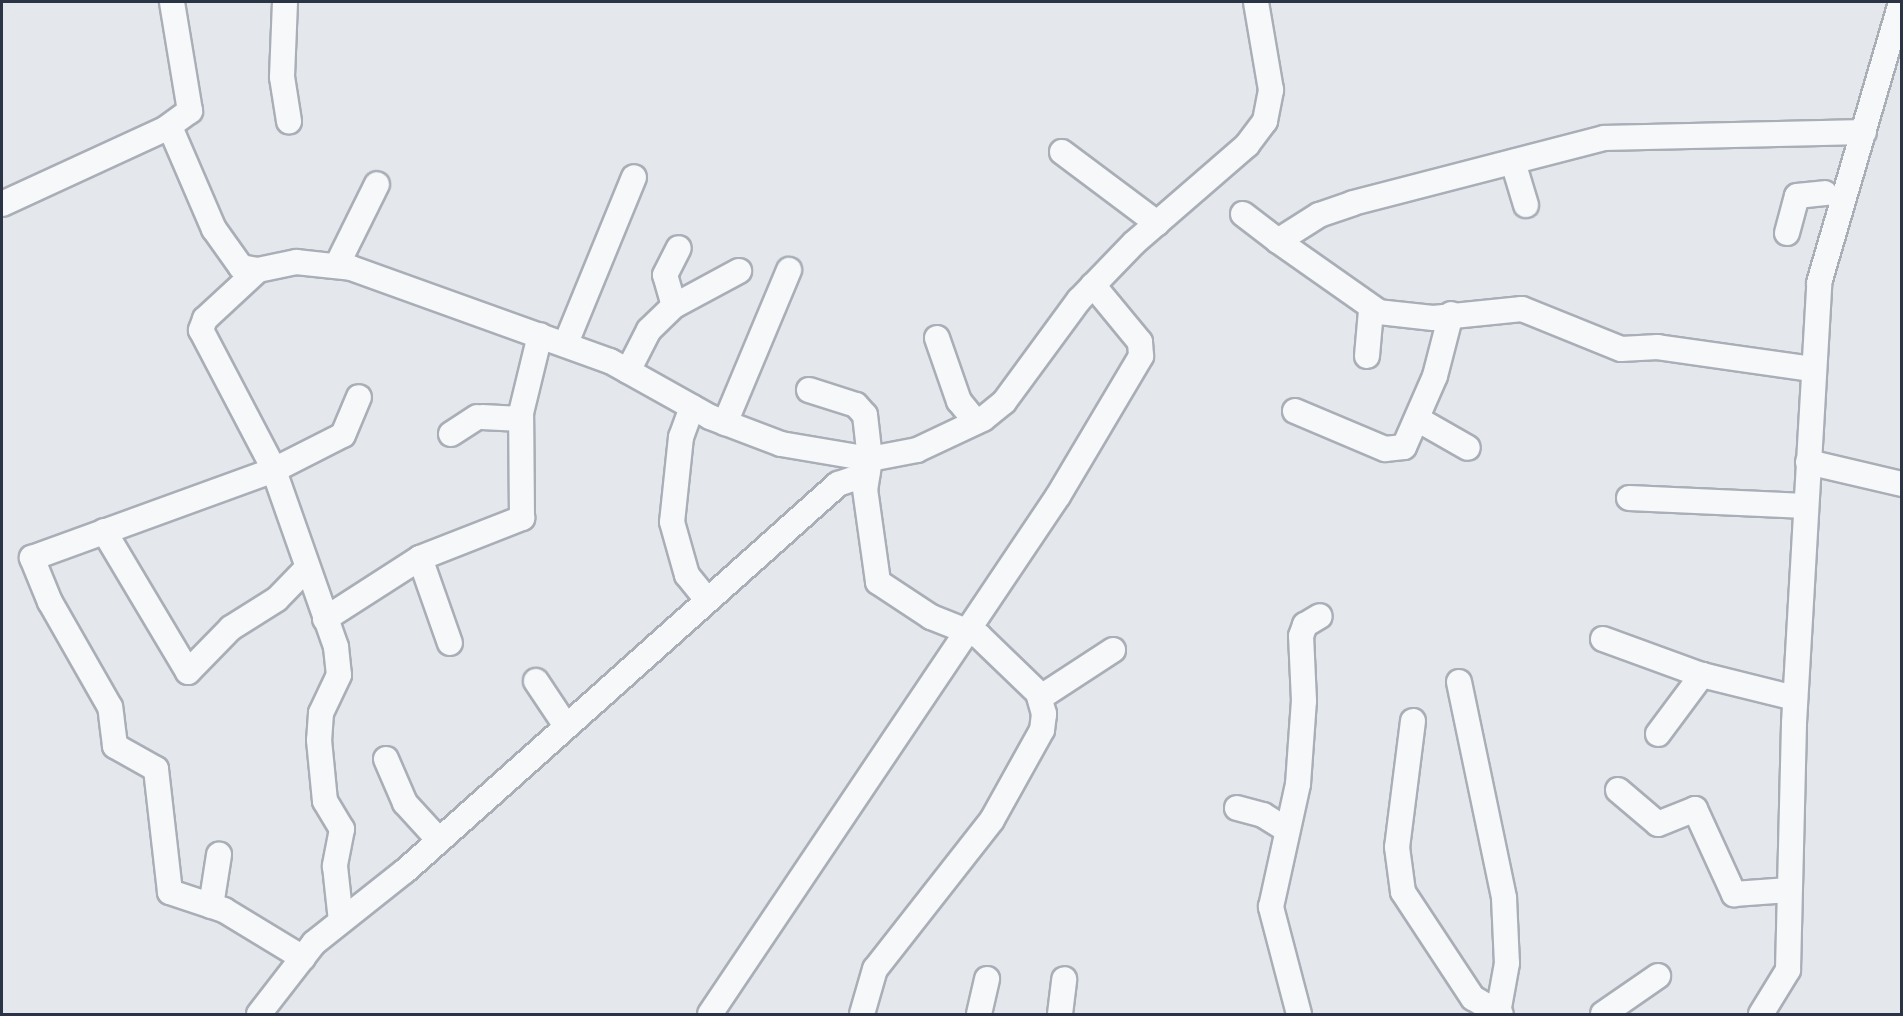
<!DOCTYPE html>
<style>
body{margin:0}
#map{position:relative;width:1903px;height:1016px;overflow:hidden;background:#e4e7ec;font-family:"Varela Round",sans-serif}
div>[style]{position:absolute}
.roads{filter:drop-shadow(2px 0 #a9aeb7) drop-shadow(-2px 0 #a9aeb7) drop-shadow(0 2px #a9aeb7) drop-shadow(0 -2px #a9aeb7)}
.minor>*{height:24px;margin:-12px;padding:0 12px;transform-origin:12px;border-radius:12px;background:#f7f8fa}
span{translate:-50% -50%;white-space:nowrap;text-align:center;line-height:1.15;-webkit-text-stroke:6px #f4f6f9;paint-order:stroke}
.frame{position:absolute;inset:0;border:3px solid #2b3445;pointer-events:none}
</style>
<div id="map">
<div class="roads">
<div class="minor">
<i style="left:285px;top:2px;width:75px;rotate:92.3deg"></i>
<i style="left:282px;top:77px;width:45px;rotate:81deg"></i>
<i style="left:170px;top:127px;width:111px;rotate:66.7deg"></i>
<i style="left:214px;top:229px;width:47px;rotate:54.6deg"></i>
<i style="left:241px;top:267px;width:17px;rotate:10deg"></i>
<i style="left:258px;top:270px;width:39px;rotate:-12deg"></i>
<i style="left:296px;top:262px;width:55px;rotate:6.2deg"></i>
<i style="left:351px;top:268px;width:275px;rotate:19.8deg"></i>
<i style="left:610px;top:361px;width:115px;rotate:29.2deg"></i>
<i style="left:710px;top:417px;width:76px;rotate:20.8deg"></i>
<i style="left:781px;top:444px;width:90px;rotate:9.6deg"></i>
<i style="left:870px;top:459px;width:48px;rotate:-10.8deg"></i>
<i style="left:917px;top:450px;width:73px;rotate:-25.2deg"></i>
<i style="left:983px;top:419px;width:27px;rotate:-39deg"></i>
<i style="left:1004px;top:402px;width:127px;rotate:-53.7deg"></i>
<i style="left:1079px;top:300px;width:79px;rotate:-46deg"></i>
<i style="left:1134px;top:243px;width:150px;rotate:-40.9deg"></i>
<i style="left:1247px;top:145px;width:30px;rotate:-53deg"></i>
<i style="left:1265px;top:121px;width:32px;rotate:-79deg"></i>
<i style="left:1271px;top:90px;width:89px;rotate:-99.7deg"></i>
<i style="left:1062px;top:152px;width:119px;rotate:36.8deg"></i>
<i style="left:1513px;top:162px;width:45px;rotate:73.2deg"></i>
<i style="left:2px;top:204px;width:179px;rotate:-24.7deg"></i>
<i style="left:165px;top:129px;width:31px;rotate:-36deg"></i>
<i style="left:190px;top:111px;width:110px;rotate:-99.4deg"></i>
<i style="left:1243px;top:214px;width:44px;rotate:37.6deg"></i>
<i style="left:1787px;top:233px;width:38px;rotate:-75deg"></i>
<i style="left:1797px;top:196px;width:28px;rotate:-6deg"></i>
<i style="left:337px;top:265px;width:90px;rotate:-63.7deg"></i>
<i style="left:258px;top:270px;width:72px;rotate:137.2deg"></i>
<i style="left:205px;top:319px;width:12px;rotate:110deg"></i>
<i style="left:201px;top:330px;width:153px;rotate:62.3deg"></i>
<i style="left:272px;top:465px;width:193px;rotate:70.6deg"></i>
<i style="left:336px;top:647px;width:28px;rotate:84deg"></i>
<i style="left:339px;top:675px;width:42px;rotate:115.3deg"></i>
<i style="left:321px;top:713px;width:27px;rotate:94deg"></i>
<i style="left:319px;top:740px;width:61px;rotate:84.4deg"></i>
<i style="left:325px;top:801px;width:33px;rotate:59deg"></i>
<i style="left:342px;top:829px;width:38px;rotate:101deg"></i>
<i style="left:335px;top:866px;width:55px;rotate:83.8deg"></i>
<i style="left:674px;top:306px;width:74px;rotate:-28.3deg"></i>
<i style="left:937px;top:338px;width:67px;rotate:70.8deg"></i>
<i style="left:959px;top:401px;width:27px;rotate:51deg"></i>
<i style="left:566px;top:343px;width:179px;rotate:-67.7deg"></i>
<i style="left:1367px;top:356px;width:46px;rotate:-85deg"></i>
<i style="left:1812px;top:369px;width:156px;rotate:-171.9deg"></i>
<i style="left:1658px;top:347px;width:37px;rotate:177deg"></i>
<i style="left:1621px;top:349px;width:107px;rotate:-158deg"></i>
<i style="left:1522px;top:309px;width:89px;rotate:174.2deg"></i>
<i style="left:1433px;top:318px;width:54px;rotate:-173.7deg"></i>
<i style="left:1379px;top:312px;width:123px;rotate:-144.9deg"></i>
<i style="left:1278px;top:241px;width:49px;rotate:-32.4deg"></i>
<i style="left:1319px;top:215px;width:36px;rotate:-19deg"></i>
<i style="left:1353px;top:203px;width:259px;rotate:-14.5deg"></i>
<i style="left:1604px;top:138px;width:260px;rotate:-1.3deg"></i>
<i style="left:628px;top:371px;width:46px;rotate:-62.9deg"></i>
<i style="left:649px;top:330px;width:35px;rotate:-44deg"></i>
<i style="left:674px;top:306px;width:32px;rotate:-106deg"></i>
<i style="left:665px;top:275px;width:30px;rotate:-63deg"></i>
<i style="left:809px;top:390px;width:49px;rotate:17.7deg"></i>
<i style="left:856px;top:405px;width:13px;rotate:48deg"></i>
<i style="left:865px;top:415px;width:44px;rotate:83.5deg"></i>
<i style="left:870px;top:459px;width:30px;rotate:99deg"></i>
<i style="left:865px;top:489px;width:94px;rotate:82deg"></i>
<i style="left:878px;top:582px;width:64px;rotate:33.4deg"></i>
<i style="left:931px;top:617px;width:52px;rotate:21.6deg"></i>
<i style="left:979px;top:636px;width:82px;rotate:44deg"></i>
<i style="left:1038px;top:693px;width:22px;rotate:74deg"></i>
<i style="left:1044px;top:714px;width:16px;rotate:97deg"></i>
<i style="left:1042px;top:730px;width:103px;rotate:119.1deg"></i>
<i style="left:992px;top:820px;width:189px;rotate:128.1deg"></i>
<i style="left:875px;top:969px;width:47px;rotate:106.1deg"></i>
<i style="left:692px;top:407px;width:32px;rotate:110deg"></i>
<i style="left:681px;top:437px;width:85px;rotate:96deg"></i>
<i style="left:672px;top:522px;width:55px;rotate:74.2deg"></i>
<i style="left:687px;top:575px;width:32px;rotate:51deg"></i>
<i style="left:1295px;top:411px;width:98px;rotate:22.9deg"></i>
<i style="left:1385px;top:449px;width:19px;rotate:-6deg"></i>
<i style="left:1404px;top:447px;width:77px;rotate:-66.4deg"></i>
<i style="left:1435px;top:376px;width:64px;rotate:-75.5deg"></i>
<i style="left:482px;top:417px;width:39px;rotate:3deg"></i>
<i style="left:1419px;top:420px;width:56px;rotate:29.7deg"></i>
<i style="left:725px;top:423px;width:166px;rotate:-67.3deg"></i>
<i style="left:451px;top:434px;width:31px;rotate:-33deg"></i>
<i style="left:1808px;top:462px;width:97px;rotate:13.2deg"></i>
<i style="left:1629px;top:498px;width:177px;rotate:2.6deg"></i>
<i style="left:104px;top:531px;width:164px;rotate:59.2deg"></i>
<i style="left:188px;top:672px;width:62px;rotate:-45.7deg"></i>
<i style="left:231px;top:628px;width:54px;rotate:-32.2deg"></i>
<i style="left:277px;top:599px;width:43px;rotate:-45.9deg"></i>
<i style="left:420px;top:558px;width:90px;rotate:70.6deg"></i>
<i style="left:325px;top:619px;width:113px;rotate:-32.7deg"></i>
<i style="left:420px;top:558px;width:110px;rotate:-21.4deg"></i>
<i style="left:522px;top:518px;width:105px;rotate:-90.5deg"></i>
<i style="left:521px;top:413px;width:80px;rotate:-76.3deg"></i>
<i style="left:1603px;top:639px;width:105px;rotate:20deg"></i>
<i style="left:1702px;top:675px;width:96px;rotate:13.9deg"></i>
<i style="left:536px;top:681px;width:54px;rotate:56.3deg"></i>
<i style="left:1459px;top:682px;width:221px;rotate:78.2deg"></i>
<i style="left:1504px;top:898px;width:65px;rotate:87.4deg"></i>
<i style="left:1507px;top:963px;width:51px;rotate:100.2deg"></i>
<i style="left:1041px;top:697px;width:86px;rotate:-33.1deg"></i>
<i style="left:1413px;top:721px;width:127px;rotate:97.2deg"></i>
<i style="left:1397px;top:847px;width:45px;rotate:82.4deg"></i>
<i style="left:1403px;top:892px;width:127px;rotate:56.6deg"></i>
<i style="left:1473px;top:998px;width:32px;rotate:30deg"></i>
<i style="left:1658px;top:734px;width:74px;rotate:-53.3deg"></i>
<i style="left:386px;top:759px;width:48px;rotate:66.6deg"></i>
<i style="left:405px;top:803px;width:47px;rotate:47.6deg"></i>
<i style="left:1618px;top:790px;width:52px;rotate:40.4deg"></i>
<i style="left:1658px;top:824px;width:40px;rotate:-22deg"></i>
<i style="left:1695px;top:809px;width:94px;rotate:65.4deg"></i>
<i style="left:1734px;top:894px;width:55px;rotate:-4.2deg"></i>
<i style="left:1237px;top:808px;width:27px;rotate:15deg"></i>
<i style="left:1263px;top:815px;width:28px;rotate:32deg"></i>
<i style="left:211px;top:906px;width:52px;rotate:-81.1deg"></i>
<i style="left:303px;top:958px;width:92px;rotate:-148.7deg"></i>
<i style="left:224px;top:910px;width:57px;rotate:-161.6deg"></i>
<i style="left:170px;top:892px;width:124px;rotate:-96.5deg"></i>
<i style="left:156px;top:769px;width:47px;rotate:-150.7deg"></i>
<i style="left:115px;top:746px;width:39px;rotate:-97deg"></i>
<i style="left:110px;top:707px;width:121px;rotate:-119.7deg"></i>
<i style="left:50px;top:602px;width:48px;rotate:-112.2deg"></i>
<i style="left:32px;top:558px;width:258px;rotate:-20deg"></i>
<i style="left:274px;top:470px;width:77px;rotate:-26.9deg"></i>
<i style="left:343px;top:435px;width:41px;rotate:-67.2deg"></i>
<i style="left:259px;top:1014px;width:90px;rotate:-52.2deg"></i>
<i style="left:314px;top:943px;width:116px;rotate:-38.4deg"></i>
<i style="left:405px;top:871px;width:581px;rotate:-41.79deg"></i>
<i style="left:838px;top:484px;width:31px;rotate:-19deg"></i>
<i style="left:710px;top:1014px;width:624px;rotate:-56.11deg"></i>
<i style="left:1058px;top:496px;width:163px;rotate:-59.3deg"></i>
<i style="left:1141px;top:356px;width:14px;rotate:-94deg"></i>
<i style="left:1140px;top:342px;width:74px;rotate:-129.5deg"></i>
<i style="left:979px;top:1014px;width:36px;rotate:-77deg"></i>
<i style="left:1060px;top:1014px;width:35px;rotate:-83deg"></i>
<i style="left:1299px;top:1014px;width:111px;rotate:-104.7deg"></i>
<i style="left:1271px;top:907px;width:126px;rotate:-77.6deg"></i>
<i style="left:1298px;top:784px;width:83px;rotate:-85.9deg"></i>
<i style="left:1304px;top:701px;width:65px;rotate:-92.6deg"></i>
<i style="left:1301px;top:636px;width:12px;rotate:-70deg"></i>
<i style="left:1305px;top:625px;width:17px;rotate:-31deg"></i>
<i style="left:1603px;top:1014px;width:67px;rotate:-34.6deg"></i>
<i style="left:1761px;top:1014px;width:52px;rotate:-58.5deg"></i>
<i style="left:1788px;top:970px;width:247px;rotate:-88.6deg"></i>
<i style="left:1794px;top:723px;width:441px;rotate:-86.7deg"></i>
<i style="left:1819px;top:283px;width:293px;rotate:-73.7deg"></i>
</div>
</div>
<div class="frame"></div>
</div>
